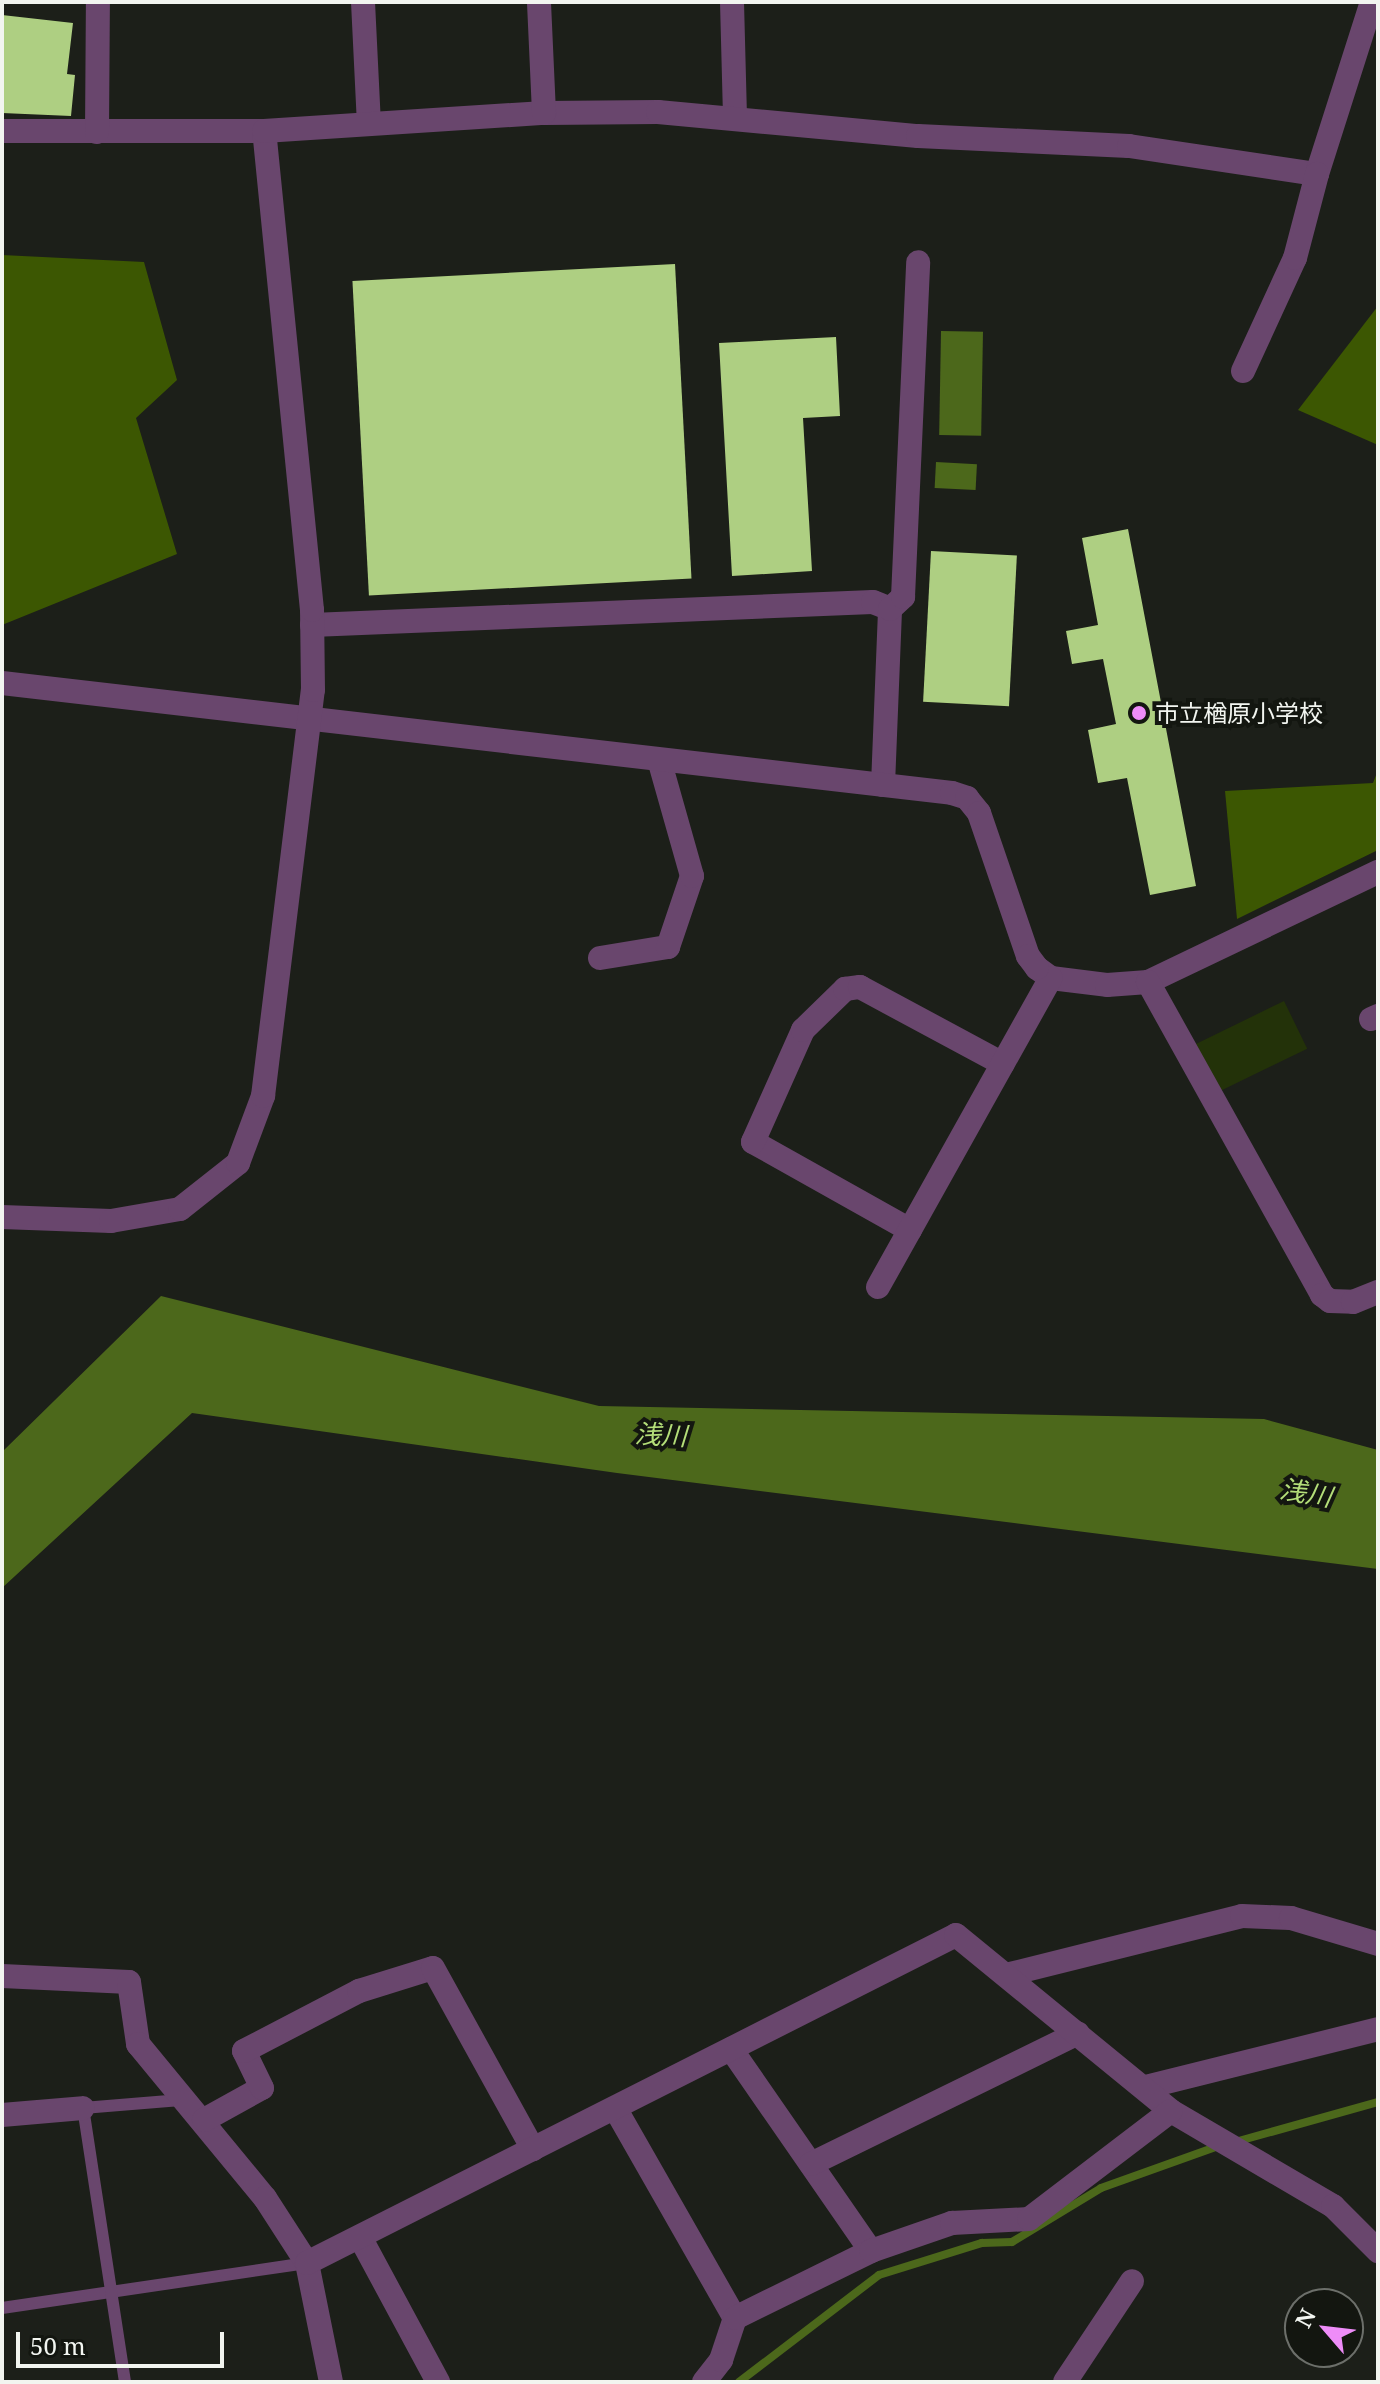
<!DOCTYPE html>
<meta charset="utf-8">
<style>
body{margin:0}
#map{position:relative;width:1380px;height:2384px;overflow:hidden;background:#1c1f19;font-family:"Noto Serif","Noto Sans JP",serif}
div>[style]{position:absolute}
.green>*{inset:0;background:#233209;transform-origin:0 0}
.forest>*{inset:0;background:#3c5702}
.water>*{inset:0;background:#4c681b;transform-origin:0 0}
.stream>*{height:8px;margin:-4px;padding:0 4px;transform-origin:4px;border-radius:4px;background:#4c681b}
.building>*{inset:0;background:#aecf82;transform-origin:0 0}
.service>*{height:12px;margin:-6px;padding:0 6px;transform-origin:6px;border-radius:6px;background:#69466d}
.minor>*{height:24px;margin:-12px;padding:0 12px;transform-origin:12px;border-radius:12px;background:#69466d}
.tertiary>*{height:24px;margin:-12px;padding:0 12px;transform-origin:12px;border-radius:12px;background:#69466d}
.dots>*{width:22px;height:22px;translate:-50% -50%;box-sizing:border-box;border:4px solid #131610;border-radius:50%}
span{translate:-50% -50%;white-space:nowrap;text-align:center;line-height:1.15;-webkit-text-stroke:8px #131610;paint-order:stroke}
.poi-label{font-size:24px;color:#f2f5f0}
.left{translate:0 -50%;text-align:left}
.water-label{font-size:26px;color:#b4de79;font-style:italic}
.frame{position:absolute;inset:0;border:4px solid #f2f5f0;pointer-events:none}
.north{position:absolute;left:1284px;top:2288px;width:80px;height:80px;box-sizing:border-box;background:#131610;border:2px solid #6c6f6a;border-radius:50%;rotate:298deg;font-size:22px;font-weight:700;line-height:32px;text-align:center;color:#f2f5f0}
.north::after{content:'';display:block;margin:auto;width:28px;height:36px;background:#ee8cf8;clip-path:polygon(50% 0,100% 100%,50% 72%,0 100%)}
.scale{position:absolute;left:16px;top:2332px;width:208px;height:36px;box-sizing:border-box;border:4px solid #f2f5f0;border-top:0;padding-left:10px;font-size:24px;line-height:28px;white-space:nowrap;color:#f2f5f0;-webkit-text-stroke:6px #131610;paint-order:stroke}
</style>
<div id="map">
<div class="green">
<i style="left:1284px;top:1001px;width:53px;height:98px;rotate:64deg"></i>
</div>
<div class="forest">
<i style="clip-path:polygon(2px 255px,144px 262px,177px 380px,136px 418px,177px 554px,2px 625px)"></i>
<i style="clip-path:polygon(1378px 306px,1378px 445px,1298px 410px)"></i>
<i style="clip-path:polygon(1378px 770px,1378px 850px,1237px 919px,1225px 791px,1373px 783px)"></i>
</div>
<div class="water">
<i style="left:941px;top:331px;width:42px;height:104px;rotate:1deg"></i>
<i style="left:936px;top:462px;width:41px;height:26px;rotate:3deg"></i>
<i style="clip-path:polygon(161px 1296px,599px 1406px,1264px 1419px,1378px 1450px,1378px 1569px,617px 1473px,192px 1413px,2px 1588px,2px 1452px)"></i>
</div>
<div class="stream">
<i style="left:1235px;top:2142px;width:148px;rotate:-15.6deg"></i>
<i style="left:739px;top:2382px;width:176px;rotate:-37.4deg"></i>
<i style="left:879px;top:2275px;width:108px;rotate:-17.3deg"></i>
<i style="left:982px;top:2243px;width:30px;rotate:-2deg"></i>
<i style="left:1012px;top:2242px;width:104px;rotate:-31.2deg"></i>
<i style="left:1101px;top:2188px;width:124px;rotate:-19.7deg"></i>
</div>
<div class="building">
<i style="clip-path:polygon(2px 15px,73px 23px,67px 74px,75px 75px,71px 116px,2px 113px)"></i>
<i style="left:675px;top:264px;width:315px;height:323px;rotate:87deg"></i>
<i style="clip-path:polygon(836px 337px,840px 416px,803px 418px,812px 571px,732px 576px,719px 343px)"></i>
<i style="clip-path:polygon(1128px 529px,1196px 886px,1150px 895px,1127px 778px,1098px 783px,1088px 730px,1116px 724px,1103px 659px,1072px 664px,1066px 631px,1098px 625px,1082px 538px)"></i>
<i style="left:931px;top:551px;width:86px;height:151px;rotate:3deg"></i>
</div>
<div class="service">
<i style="left:2px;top:2308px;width:308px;rotate:-8.4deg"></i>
<i style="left:125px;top:2382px;width:277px;rotate:-98.7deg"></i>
<i style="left:83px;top:2108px;width:98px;rotate:-4.7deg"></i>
</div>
<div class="minor">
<i style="left:363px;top:2px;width:122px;rotate:87.2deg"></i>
<i style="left:732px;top:2px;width:116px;rotate:88.5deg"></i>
<i style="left:544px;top:113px;width:114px;rotate:-0.5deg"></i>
<i style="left:658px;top:112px;width:261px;rotate:5.3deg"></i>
<i style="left:918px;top:136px;width:211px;rotate:2.7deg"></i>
<i style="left:1129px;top:146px;width:190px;rotate:8.5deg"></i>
<i style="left:1317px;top:174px;width:181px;rotate:-72.3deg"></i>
<i style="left:2px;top:131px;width:262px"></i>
<i style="left:97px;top:132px;width:130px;rotate:-89.6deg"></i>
<i style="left:1243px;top:371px;width:124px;rotate:-65.3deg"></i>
<i style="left:1295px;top:258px;width:87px;rotate:-75.3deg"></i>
<i style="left:312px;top:625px;width:561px;rotate:-2.35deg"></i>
<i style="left:873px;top:602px;width:18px;rotate:22deg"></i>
<i style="left:883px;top:785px;width:176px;rotate:-87.7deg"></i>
<i style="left:890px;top:609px;width:18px;rotate:-43deg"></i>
<i style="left:903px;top:597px;width:335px;rotate:-87.4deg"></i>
<i style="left:600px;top:958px;width:69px;rotate:-9.2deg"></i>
<i style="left:668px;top:947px;width:75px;rotate:-71.3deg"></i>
<i style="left:692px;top:876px;width:117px;rotate:-105.8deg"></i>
<i style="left:1037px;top:968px;width:17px;rotate:36deg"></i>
<i style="left:1051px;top:978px;width:56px;rotate:7.1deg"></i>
<i style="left:1107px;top:985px;width:41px;rotate:-4.2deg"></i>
<i style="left:1148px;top:982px;width:255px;rotate:-25.6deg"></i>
<i style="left:1148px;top:982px;width:358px;rotate:60.9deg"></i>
<i style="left:1322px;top:1295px;width:10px;rotate:37deg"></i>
<i style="left:1330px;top:1301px;width:23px;rotate:2deg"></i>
<i style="left:1353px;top:1302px;width:27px;rotate:-22deg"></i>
<i style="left:1371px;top:1019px;width:8px;rotate:-23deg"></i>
<i style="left:910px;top:1230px;width:180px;rotate:-150.7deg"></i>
<i style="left:753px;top:1142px;width:123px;rotate:-65.9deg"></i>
<i style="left:803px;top:1030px;width:59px;rotate:-44.3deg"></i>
<i style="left:845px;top:989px;width:15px;rotate:-8deg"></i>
<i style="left:860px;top:987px;width:162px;rotate:28.3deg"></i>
<i style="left:878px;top:1287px;width:354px;rotate:-60.8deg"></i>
<i style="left:1006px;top:1975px;width:243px;rotate:-14deg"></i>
<i style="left:1242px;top:1916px;width:49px;rotate:2.3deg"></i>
<i style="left:1291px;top:1918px;width:91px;rotate:16.6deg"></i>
<i style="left:2px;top:1976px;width:127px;rotate:2.7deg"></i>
<i style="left:129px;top:1982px;width:63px;rotate:81.7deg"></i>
<i style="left:138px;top:2044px;width:200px;rotate:50.5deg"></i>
<i style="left:265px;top:2198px;width:77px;rotate:57.1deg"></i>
<i style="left:307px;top:2263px;width:121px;rotate:78.6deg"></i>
<i style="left:731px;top:2049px;width:246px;rotate:55.3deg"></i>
<i style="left:1146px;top:2087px;width:239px;rotate:-14deg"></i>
<i style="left:615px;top:2108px;width:242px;rotate:60.3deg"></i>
<i style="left:2px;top:2115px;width:81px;rotate:-4.9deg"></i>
<i style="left:204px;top:2120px;width:66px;rotate:-28.9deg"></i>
<i style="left:262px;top:2088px;width:41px;rotate:-115.9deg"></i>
<i style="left:244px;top:2051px;width:130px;rotate:-27.6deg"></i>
<i style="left:359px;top:1991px;width:77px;rotate:-17.3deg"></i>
<i style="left:433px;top:1968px;width:207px;rotate:61.1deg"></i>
<i style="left:811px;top:2164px;width:297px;rotate:-26.1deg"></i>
<i style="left:360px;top:2237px;width:165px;rotate:61.7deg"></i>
<i style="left:307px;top:2263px;width:727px;rotate:-26.81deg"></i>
<i style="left:956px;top:1935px;width:278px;rotate:39.3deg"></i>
<i style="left:1171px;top:2111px;width:188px;rotate:30.4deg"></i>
<i style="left:1333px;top:2206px;width:64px;rotate:45deg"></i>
<i style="left:704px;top:2382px;width:28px;rotate:-52deg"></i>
<i style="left:721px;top:2360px;width:44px;rotate:-71.6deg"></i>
<i style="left:735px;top:2318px;width:152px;rotate:-26.2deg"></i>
<i style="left:871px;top:2251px;width:86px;rotate:-19.1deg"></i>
<i style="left:952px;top:2223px;width:77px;rotate:-3deg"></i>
<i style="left:1029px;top:2219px;width:178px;rotate:-37.3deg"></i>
<i style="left:1065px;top:2382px;width:121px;rotate:-56.4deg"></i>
</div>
<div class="tertiary">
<i style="left:2px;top:683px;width:956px;rotate:6.6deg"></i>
<i style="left:952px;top:793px;width:16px;rotate:18deg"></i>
<i style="left:967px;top:798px;width:19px;rotate:51deg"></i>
<i style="left:979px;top:813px;width:151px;rotate:71.1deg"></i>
<i style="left:1028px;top:956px;width:15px;rotate:53deg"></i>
<i style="left:2px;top:1217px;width:109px;rotate:2.1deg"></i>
<i style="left:111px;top:1221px;width:70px;rotate:-9.9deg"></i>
<i style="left:180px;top:1209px;width:74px;rotate:-38.4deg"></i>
<i style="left:238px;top:1163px;width:72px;rotate:-69.5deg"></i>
<i style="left:263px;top:1096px;width:409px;rotate:-83deg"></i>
<i style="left:313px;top:690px;width:80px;rotate:-90.7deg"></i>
<i style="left:312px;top:610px;width:481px;rotate:-95.7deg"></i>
<i style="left:264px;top:131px;width:281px;rotate:-3.7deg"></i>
<i style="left:544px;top:113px;width:111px;rotate:-92.6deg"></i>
</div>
<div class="dots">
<i style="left:1139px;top:713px;background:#ee8cf8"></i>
</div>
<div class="poi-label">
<span class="left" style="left:1155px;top:713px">市立楢原小学校</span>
</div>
<div class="water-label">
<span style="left:661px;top:1435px;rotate:3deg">浅川</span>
<span style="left:1306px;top:1493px;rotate:10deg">浅川</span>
</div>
<div class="frame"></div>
<div class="north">N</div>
<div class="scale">50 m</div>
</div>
